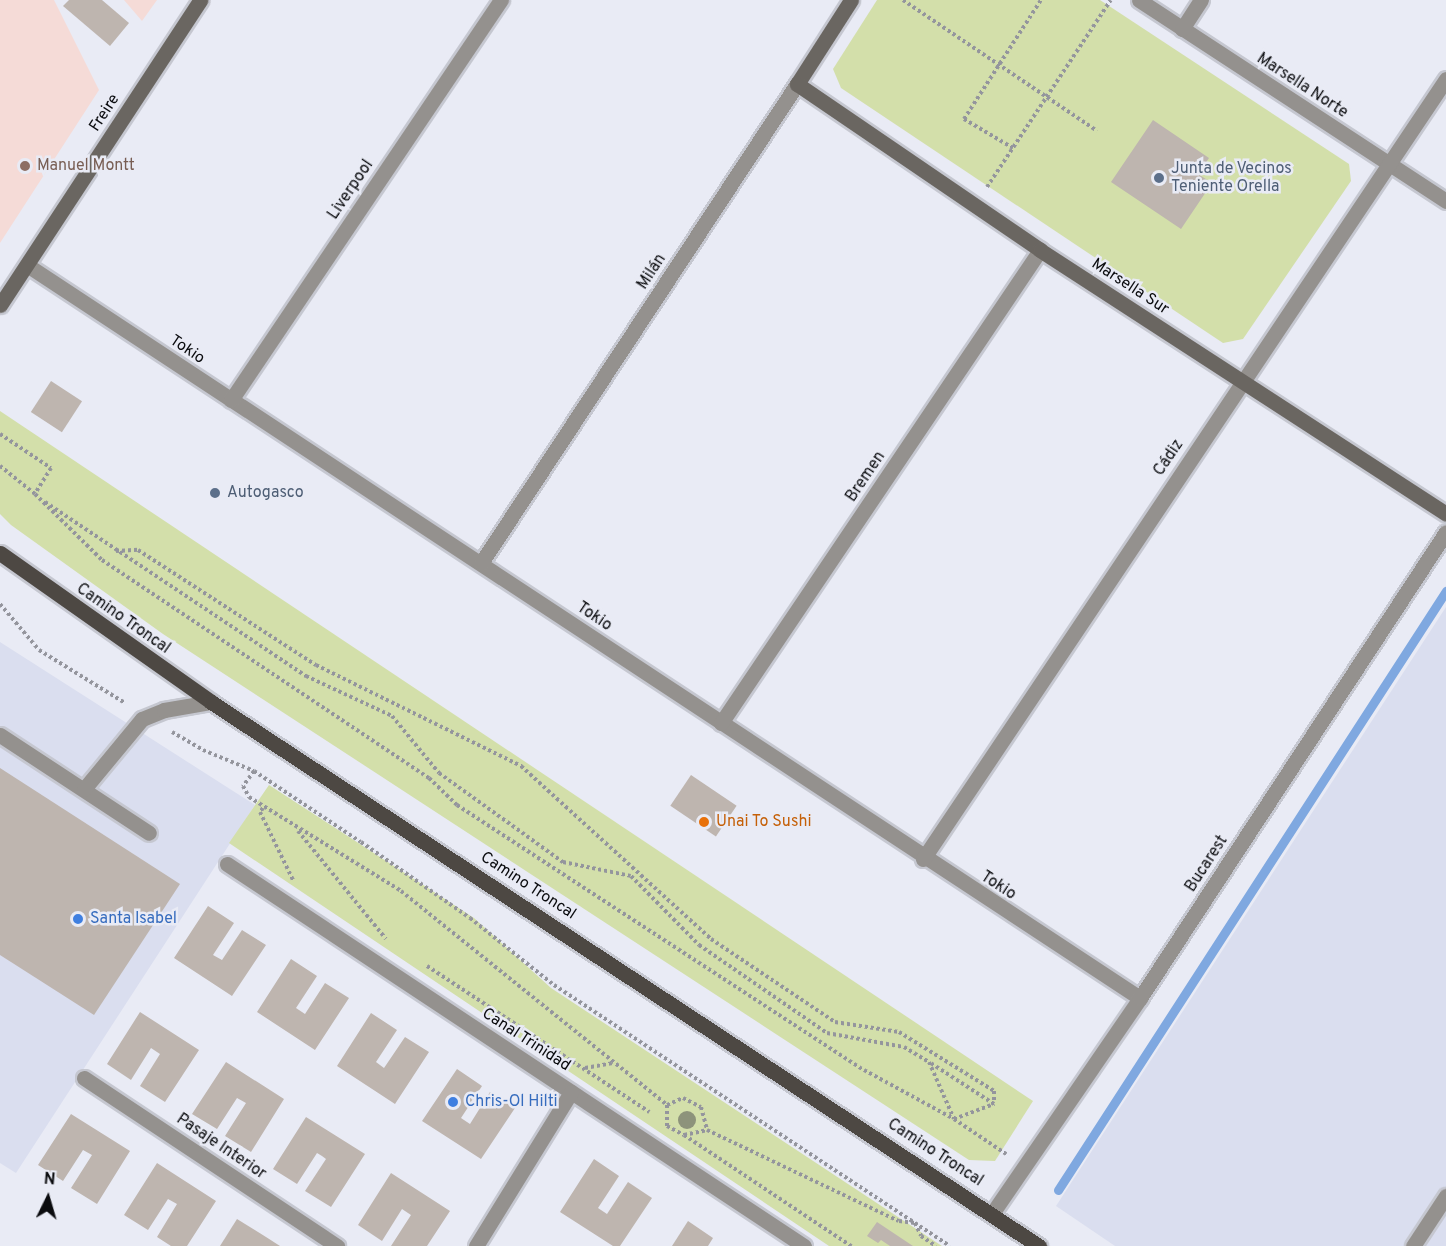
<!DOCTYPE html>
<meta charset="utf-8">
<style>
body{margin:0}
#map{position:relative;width:1446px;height:1246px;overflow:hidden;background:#e9ebf5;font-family:Overpass,sans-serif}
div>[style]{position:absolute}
.built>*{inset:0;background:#dadeef}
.education>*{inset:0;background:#f5dbd7}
.green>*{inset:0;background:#d3dfaa}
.stream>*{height:9px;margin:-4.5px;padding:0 4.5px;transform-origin:4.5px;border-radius:4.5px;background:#7fa8e0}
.building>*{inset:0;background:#beb5af;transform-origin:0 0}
.path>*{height:4px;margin-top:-2px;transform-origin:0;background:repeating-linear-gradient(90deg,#94959d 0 3px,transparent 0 6px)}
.roads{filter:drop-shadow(2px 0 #c5c7d0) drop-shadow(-2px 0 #c5c7d0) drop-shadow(0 2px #c5c7d0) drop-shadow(0 -2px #c5c7d0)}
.lane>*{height:15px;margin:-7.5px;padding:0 7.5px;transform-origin:7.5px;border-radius:7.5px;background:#94918e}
.street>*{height:15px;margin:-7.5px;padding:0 7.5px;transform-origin:7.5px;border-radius:7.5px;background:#94918e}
.secondary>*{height:15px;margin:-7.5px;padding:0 7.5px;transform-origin:7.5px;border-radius:7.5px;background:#6a6661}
.primary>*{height:15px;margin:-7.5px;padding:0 7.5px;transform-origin:7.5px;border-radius:7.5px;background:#4d4843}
.trees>*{width:18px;height:18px;margin:-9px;border-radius:50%;background:#8d937b}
.dots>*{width:16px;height:16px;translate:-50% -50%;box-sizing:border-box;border:3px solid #e9ebf5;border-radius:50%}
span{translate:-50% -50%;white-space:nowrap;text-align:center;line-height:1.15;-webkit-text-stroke:5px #e9ebf5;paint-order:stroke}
.street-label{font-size:16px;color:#0a0b0e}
.education-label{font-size:16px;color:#785e54}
.left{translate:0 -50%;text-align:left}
.service-label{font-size:16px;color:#4e5e75}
.food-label{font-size:16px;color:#c56008}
.shop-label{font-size:16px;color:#366cbe}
.north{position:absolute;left:18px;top:1168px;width:60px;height:60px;-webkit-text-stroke:4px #e9ebf5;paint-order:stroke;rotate:5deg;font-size:16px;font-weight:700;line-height:24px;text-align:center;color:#0a0b0e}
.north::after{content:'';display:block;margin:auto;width:21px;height:27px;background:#0a0b0e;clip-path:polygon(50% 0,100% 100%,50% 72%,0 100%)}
</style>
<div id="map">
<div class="built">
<i style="clip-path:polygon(1446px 607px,1446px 1246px,1115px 1246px,1056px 1206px)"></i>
<i style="clip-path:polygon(0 642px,255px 805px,16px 1173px,0 1163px)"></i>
</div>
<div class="education">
<i style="clip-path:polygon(0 0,54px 0,99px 90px,0 243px)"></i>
<i style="clip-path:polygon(124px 0,157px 0,142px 21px)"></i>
</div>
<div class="green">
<i style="clip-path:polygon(877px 0,1100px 0,1349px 164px,1351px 181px,1243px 339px,1223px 343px,841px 88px,833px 69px)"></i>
<i style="clip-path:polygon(0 411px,1033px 1101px,995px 1161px,969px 1160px,163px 634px,11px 525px,0 514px)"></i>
<i style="clip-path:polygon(269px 785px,474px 918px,551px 988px,942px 1246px,829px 1246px,229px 843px)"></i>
</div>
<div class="stream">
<i style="left:1058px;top:1190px;width:714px;rotate:-57.07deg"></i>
</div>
<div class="building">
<i style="clip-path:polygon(69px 0,102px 0,129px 23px,110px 46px,63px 6px)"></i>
<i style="clip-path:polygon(1153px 120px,1209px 158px,1198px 174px,1212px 183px,1181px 229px,1111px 182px)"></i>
<i style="left:51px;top:381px;width:37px;height:37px;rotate:33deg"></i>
<i style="clip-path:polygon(0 768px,180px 884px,94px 1015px,0 955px)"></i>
<i style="left:691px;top:775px;width:55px;height:37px;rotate:34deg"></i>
<i style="clip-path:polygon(208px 906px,234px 923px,213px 955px,222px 960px,242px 930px,266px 945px,232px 996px,174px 958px)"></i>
<i style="clip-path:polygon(291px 959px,317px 976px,296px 1008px,305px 1014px,325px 983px,349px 998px,315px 1050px,257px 1012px)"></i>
<i style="clip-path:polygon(140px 1012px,199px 1050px,165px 1102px,140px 1086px,160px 1054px,151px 1048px,131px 1080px,107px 1064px)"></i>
<i style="clip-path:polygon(371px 1013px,397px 1030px,376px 1062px,384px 1068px,405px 1037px,429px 1052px,395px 1104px,337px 1066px)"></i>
<i style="clip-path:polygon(226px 1062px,284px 1099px,251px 1152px,225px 1136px,246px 1103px,237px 1098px,217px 1129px,192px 1114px)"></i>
<i style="clip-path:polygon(457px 1069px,482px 1086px,461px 1118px,470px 1124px,490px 1092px,515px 1108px,481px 1159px,422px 1121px)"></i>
<i style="clip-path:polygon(71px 1114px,130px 1151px,97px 1204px,71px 1188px,92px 1155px,83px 1150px,63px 1181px,38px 1165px)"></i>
<i style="clip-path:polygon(306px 1117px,365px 1154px,331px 1207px,305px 1191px,326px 1159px,322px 1156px,317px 1153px,297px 1184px,273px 1169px)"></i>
<i style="clip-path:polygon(594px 1159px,619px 1176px,598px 1208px,607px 1214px,628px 1182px,652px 1198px,620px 1246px,613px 1246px,560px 1212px)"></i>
<i style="clip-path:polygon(157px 1163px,216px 1201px,187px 1246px,171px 1246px,157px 1237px,177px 1204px,168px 1199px,148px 1230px,124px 1215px)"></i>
<i style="clip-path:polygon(391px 1173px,450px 1211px,427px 1246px,391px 1246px,411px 1215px,402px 1209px,382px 1241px,358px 1225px)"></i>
<i style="clip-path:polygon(237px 1219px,266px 1237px,280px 1246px,220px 1246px)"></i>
<i style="clip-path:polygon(688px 1221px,713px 1238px,708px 1246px,672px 1246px)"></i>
<i style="clip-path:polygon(877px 1222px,913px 1246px,890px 1246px,881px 1240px,878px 1243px,867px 1236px)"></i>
</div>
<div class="path">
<i style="left:903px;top:0;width:234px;rotate:34deg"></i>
<i style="left:1013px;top:148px;width:57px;rotate:-149.4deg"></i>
<i style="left:964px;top:119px;width:142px;rotate:-57.1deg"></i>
<i style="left:987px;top:187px;width:224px;rotate:-56.5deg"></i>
<i style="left:0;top:434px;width:61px;rotate:33.7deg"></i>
<i style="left:51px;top:468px;width:31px;rotate:122deg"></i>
<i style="left:35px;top:494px;width:45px;rotate:-141.3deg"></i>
<i style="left:35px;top:494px;width:94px;rotate:44.6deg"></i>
<i style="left:102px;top:560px;width:393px;rotate:33.7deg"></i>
<i style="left:429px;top:778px;width:39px;rotate:44deg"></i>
<i style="left:457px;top:805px;width:486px;rotate:33.1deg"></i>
<i style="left:864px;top:1070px;width:102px;rotate:28.6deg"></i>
<i style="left:954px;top:1119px;width:43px;rotate:-20.6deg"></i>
<i style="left:994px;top:1104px;width:77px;rotate:-147.1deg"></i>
<i style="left:45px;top:502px;width:314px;rotate:33.7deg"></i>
<i style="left:306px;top:676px;width:95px;rotate:24.9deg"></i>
<i style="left:392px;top:716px;width:74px;rotate:50.5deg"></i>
<i style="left:439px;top:773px;width:153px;rotate:35.7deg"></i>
<i style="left:563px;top:862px;width:69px;rotate:11.6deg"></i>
<i style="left:631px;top:876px;width:97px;rotate:45.4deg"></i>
<i style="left:699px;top:945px;width:155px;rotate:34.5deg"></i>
<i style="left:827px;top:1033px;width:78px;rotate:10.3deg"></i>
<i style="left:904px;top:1047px;width:29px;rotate:31deg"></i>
<i style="left:929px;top:1062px;width:62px;rotate:66.3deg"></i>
<i style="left:954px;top:1119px;width:63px;rotate:33.9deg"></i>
<i style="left:116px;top:551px;width:22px;rotate:-3deg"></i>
<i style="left:138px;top:550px;width:212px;rotate:32.9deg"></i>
<i style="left:316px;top:665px;width:229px;rotate:26.2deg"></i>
<i style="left:521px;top:766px;width:257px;rotate:42.3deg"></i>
<i style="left:711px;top:939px;width:149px;rotate:33.8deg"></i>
<i style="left:835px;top:1022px;width:65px;rotate:8.9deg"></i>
<i style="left:899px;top:1032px;width:112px;rotate:31.8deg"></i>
<i style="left:994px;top:1091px;width:12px;rotate:90deg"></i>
<i style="left:0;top:604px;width:60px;rotate:49.7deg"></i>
<i style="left:39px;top:650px;width:101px;rotate:31.6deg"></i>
<i style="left:172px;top:732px;width:36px;rotate:30deg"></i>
<i style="left:203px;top:750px;width:55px;rotate:22.4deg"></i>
<i style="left:254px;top:771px;width:128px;rotate:33.6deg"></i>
<i style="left:361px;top:842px;width:133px;rotate:34.9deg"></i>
<i style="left:470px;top:918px;width:107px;rotate:38.6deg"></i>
<i style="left:554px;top:985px;width:474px;rotate:33.4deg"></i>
<i style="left:254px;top:771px;width:19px;rotate:126deg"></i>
<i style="left:243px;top:786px;width:13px;rotate:61deg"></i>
<i style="left:249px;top:797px;width:179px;rotate:31.7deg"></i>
<i style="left:401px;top:891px;width:341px;rotate:38.8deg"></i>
<i style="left:667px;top:1105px;width:17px;rotate:-24deg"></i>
<i style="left:683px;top:1098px;width:20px;rotate:27deg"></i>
<i style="left:701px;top:1107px;width:24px;rotate:75deg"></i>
<i style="left:707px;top:1130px;width:212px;rotate:25.4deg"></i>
<i style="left:899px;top:1221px;width:16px;rotate:7deg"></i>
<i style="left:915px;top:1223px;width:14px;rotate:65deg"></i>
<i style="left:921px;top:1236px;width:18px;rotate:34deg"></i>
<i style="left:263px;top:808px;width:5px;rotate:127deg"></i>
<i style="left:260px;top:812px;width:76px;rotate:64.1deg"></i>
<i style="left:298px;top:831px;width:139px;rotate:50.8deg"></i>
<i style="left:427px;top:966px;width:266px;rotate:33.3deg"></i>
<i style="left:585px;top:1068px;width:28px;rotate:-10deg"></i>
<i style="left:667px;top:1105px;width:21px;rotate:90deg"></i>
<i style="left:667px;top:1126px;width:19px;rotate:28deg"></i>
<i style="left:684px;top:1135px;width:24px;rotate:-12deg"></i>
<i style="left:684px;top:1135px;width:201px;rotate:33.6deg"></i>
</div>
<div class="roads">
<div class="lane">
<i style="left:0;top:735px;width:178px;rotate:33.3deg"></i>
<i style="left:84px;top:789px;width:91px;rotate:-50.4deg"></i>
<i style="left:142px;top:719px;width:24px;rotate:-22deg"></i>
<i style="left:164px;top:710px;width:48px;rotate:-9.7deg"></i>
<i style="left:1413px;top:1246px;width:60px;rotate:-56.6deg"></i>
</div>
<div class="street">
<i style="left:1139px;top:0;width:367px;rotate:33.2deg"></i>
<i style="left:1182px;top:29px;width:35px;rotate:-57deg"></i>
<i style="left:27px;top:265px;width:1333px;rotate:33.37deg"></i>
<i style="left:231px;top:400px;width:483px;rotate:-56deg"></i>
<i style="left:481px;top:563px;width:574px;rotate:-56.59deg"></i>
<i style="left:721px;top:723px;width:571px;rotate:-56deg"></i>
<i style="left:923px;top:859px;width:939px;rotate:-56.16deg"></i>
<i style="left:227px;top:864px;width:692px;rotate:33.51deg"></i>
<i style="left:84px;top:1078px;width:304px;rotate:33.6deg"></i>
<i style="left:993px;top:1212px;width:260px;rotate:-55.5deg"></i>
<i style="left:1140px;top:998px;width:557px;rotate:-56.71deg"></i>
<i style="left:476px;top:1246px;width:181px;rotate:-58.3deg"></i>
</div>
<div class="secondary">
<i style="left:851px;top:0;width:100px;rotate:122.7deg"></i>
<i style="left:797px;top:84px;width:294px;rotate:34.3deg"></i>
<i style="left:1040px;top:250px;width:484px;rotate:33deg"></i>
<i style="left:0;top:305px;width:365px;rotate:-56.7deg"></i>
</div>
<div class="primary">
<i style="left:0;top:553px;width:258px;rotate:35.2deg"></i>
<i style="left:211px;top:702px;width:991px;rotate:33.31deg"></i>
</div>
</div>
<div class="trees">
<i style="left:687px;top:1120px"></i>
</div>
<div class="dots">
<i style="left:25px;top:166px;background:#8d6e63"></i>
<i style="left:1159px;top:178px;background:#5c6f8a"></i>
<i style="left:215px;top:493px;background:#5c6f8a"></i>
<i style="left:704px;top:822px;background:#e8710a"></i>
<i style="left:78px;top:919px;background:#3f7fe0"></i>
<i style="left:453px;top:1102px;background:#3f7fe0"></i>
</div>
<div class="street-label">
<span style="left:1302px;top:86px;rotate:33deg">Marsella Norte</span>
<span style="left:105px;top:113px;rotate:-57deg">Freire</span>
<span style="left:351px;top:190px;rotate:-56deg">Liverpool</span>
<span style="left:652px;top:272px;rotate:-57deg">Milán</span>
<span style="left:1130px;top:287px;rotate:33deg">Marsella Sur</span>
<span style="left:187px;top:350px;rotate:34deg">Tokio</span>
<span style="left:1169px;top:458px;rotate:-56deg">Cádiz</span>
<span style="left:866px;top:477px;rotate:-56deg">Bremen</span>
<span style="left:594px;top:617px;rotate:34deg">Tokio</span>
<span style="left:123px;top:619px;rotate:35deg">Camino Troncal</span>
<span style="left:1207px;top:864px;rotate:-57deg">Bucarest</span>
<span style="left:528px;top:886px;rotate:33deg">Camino Troncal</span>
<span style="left:998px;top:886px;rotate:33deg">Tokio</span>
<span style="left:526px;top:1040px;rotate:33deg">Canal Trinidad</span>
<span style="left:221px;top:1147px;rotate:34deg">Pasaje Interior</span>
<span style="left:935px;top:1153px;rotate:33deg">Camino Troncal</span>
</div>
<div class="education-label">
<span class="left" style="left:37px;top:166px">Manuel Montt</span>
</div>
<div class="service-label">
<span class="left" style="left:1171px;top:178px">Junta de Vecinos<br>Teniente Orella</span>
<span class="left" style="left:227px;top:493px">Autogasco</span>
</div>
<div class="food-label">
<span class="left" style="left:716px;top:822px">Unai To Sushi</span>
</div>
<div class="shop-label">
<span class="left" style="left:90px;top:919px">Santa Isabel</span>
<span class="left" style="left:465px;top:1102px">Chris-Ol Hilti</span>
</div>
<div class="north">N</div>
</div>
